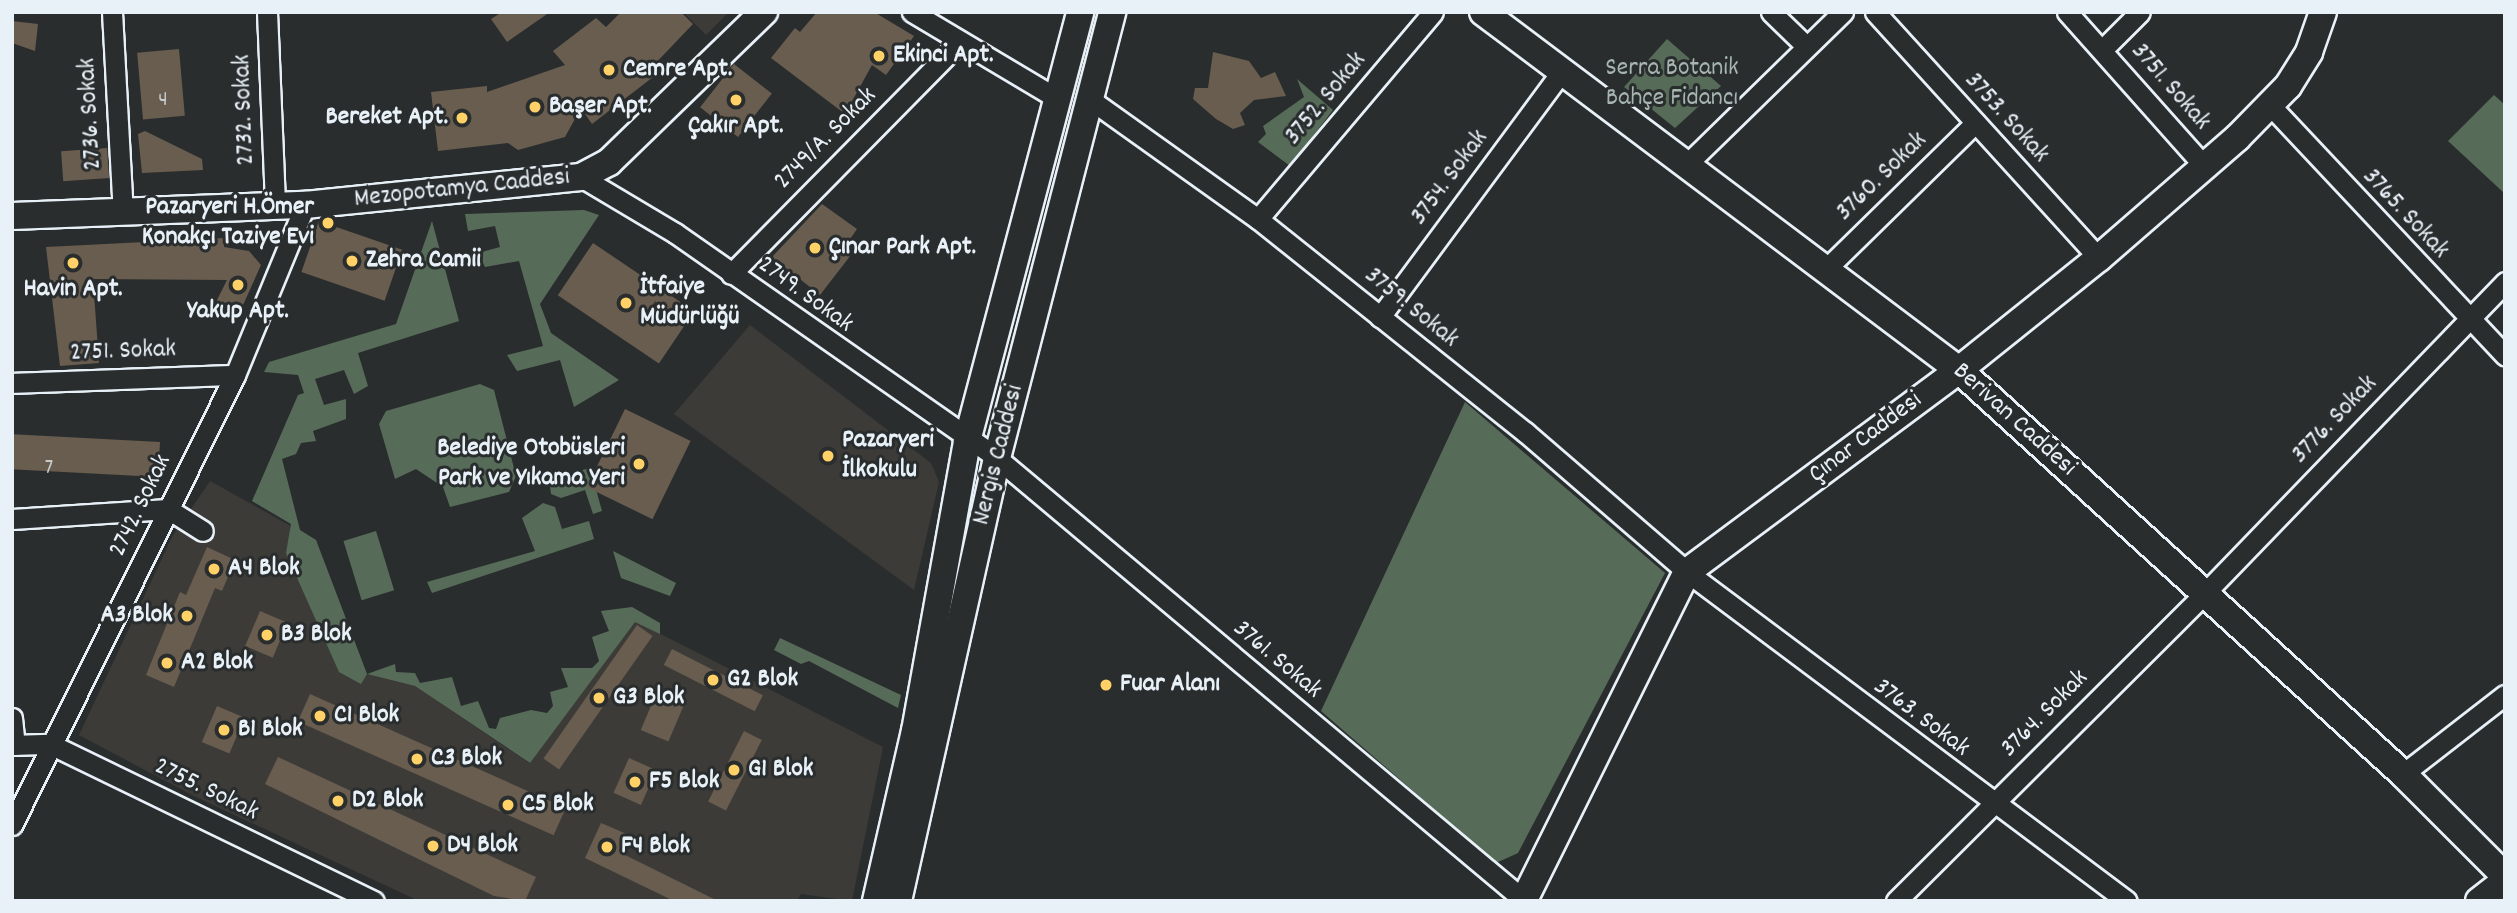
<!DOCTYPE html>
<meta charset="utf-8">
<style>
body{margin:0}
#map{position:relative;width:2517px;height:913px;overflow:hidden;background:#2a2d2e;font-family:Dekko,sans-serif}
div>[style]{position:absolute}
.built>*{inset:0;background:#3d3b38}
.green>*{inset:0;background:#566c58;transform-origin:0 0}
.building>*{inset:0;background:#685d4f;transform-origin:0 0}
.roads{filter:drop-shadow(2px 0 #e8f1f8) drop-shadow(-2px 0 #e8f1f8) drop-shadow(0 2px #e8f1f8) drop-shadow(0 -2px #e8f1f8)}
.street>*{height:19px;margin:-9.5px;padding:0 9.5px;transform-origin:9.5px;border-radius:9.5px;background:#2a2d2e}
.secondary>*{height:26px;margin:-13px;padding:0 13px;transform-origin:13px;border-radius:13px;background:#2a2d2e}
.dots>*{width:19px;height:19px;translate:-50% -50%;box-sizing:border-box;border:4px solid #2a2d2e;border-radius:50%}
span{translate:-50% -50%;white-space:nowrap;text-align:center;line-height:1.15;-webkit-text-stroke:6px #2a2d2e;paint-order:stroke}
.number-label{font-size:23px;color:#c8ccce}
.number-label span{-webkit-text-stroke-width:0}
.poi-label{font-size:26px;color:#e8f1f8;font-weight:700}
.left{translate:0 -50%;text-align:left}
.right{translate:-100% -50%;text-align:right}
.park-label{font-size:26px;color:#a6b5b0}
.street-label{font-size:26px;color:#e8f1f8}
.frame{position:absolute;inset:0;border:14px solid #e8f1f8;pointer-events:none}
</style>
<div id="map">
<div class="built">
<i style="clip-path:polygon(683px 12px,729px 12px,706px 35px)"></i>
<i style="clip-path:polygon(750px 325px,931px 463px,939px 482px,914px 590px,674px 414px)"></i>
<i style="clip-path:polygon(210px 481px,316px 540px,367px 674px,415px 686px,529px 763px,635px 621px,883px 747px,852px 901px,801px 894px,797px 901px,419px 901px,194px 796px,79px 735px,172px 537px)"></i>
</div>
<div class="green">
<i style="clip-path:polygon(1667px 39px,1721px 86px,1675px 128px,1624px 87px)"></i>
<i style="clip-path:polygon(1297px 79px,1333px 110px,1290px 166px,1258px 142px,1266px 134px,1263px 126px,1304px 97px)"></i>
<i style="clip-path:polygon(2494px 95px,2505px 105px,2503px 192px,2448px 141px)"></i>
<i style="clip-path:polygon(584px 210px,599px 215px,540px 304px,551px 333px,619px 380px,574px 407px,560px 360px,517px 371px,507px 355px,543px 346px,519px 261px,485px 267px,478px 253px,500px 247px,495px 226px,468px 231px,465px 214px)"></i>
<i style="clip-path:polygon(432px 221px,459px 321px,358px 353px,368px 386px,354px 394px,344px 370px,315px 379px,324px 405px,346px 399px,346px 419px,313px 431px,316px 441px,301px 443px,296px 454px,282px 459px,300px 530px,316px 540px,367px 674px,395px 664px,396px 672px,415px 673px,420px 683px,452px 677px,461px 706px,478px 701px,489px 728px,496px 729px,500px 718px,531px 710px,547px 713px,553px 706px,550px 692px,568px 687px,561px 668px,592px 668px,599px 661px,592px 637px,609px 631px,601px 611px,632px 607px,660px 623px,660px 634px,635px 622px,530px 763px,415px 686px,367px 674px,361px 684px,339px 672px,286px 553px,291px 524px,252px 501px,298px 395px,304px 393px,298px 375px,264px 372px,269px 362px,396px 324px)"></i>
<i style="clip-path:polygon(480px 384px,494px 390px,516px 476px,509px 492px,450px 507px,443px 487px,416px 469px,395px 479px,379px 424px,386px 411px)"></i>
<i style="clip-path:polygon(1465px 402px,1665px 573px,1518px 853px,1496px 863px,1321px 711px)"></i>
<i style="clip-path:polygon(590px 468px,602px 511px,593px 514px,585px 490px,561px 498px,551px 494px,549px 479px)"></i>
<i style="clip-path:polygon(543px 503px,555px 507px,562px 529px,589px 521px,594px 539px,432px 593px,427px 582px,535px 551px,522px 518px)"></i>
<i style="left:376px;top:531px;width:62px;height:34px;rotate:73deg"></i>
<i style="clip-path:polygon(613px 551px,676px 583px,670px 596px,621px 578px)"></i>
<i style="clip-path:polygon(780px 638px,901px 695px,898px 708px,809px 661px,801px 664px,774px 650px)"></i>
</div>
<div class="building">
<i style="clip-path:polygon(502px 12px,550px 12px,507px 42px,491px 19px)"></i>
<i style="clip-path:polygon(621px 12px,681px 12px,693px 24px,651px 68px,657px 74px,592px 124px,581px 108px,565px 137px,518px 150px,508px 143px,438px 151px,431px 92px,487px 86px,487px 92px,565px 65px,553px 51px,596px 18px,606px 27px)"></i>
<i style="clip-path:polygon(817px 12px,874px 12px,914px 36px,886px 75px,872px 65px,845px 114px,771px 58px,795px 28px,800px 32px)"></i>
<i style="clip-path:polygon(12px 21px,38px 24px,35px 51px,12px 43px)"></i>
<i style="left:179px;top:49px;width:67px;height:42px;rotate:85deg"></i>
<i style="clip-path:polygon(1213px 52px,1249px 61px,1261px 78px,1275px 72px,1286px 96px,1254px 100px,1240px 113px,1245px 125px,1233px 129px,1216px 119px,1193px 99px,1195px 88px,1208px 88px)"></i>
<i style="left:734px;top:64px;width:48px;height:55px;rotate:38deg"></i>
<i style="clip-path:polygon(145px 131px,202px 159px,203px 170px,142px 173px,138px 134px)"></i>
<i style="left:107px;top:148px;width:30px;height:46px;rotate:86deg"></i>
<i style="clip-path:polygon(822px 204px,857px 229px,846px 245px,854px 251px,820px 295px,772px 257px)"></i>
<i style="left:319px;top:221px;width:88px;height:54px;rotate:19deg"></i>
<i style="clip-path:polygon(224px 238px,224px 247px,249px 251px,261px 265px,239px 314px,215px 304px,227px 280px,93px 279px,99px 363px,60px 366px,46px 247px)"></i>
<i style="left:593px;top:243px;width:122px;height:63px;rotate:34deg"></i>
<i style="left:625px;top:409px;width:73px;height:87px;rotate:26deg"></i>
<i style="left:160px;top:442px;width:35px;height:147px;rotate:93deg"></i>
<i style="clip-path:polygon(207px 547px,235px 560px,222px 591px,215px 588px,174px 687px,146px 675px,180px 592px,186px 595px)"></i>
<i style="left:260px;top:611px;width:30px;height:38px;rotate:23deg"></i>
<i style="left:637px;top:625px;width:19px;height:163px;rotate:35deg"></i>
<i style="left:672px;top:649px;width:102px;height:18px;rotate:27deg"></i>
<i style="left:310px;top:694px;width:280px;height:30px;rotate:24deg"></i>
<i style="left:656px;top:694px;width:30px;height:39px;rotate:23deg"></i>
<i style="left:217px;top:706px;width:30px;height:39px;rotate:23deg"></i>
<i style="left:744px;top:731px;width:20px;height:79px;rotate:27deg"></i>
<i style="clip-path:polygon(278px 757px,536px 877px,525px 901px,494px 896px,265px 784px)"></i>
<i style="left:629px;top:758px;width:30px;height:38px;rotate:24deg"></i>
<i style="clip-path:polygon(601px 823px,629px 835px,621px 853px,718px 901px,674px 901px,585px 858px)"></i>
</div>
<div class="roads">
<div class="street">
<i style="left:112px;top:12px;width:201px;rotate:86.9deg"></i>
<i style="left:267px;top:12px;width:194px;rotate:87.6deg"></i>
<i style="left:912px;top:12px;width:170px;rotate:30.8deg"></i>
<i style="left:1771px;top:12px;width:49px;rotate:44.2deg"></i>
<i style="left:1875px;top:12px;width:333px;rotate:47.7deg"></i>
<i style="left:2067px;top:12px;width:206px;rotate:48.3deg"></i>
<i style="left:2103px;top:49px;width:52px;rotate:-45deg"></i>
<i style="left:1091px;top:100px;width:205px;rotate:35.5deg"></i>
<i style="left:1258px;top:219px;width:342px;rotate:38.6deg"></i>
<i style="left:1525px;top:432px;width:214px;rotate:40.8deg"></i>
<i style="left:1687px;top:572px;width:549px;rotate:36.79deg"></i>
<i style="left:2269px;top:104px;width:345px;rotate:46.8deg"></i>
<i style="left:1685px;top:166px;width:221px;rotate:-44.3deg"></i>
<i style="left:581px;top:177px;width:109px;rotate:30.8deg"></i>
<i style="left:675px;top:233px;width:393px;rotate:34.9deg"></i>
<i style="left:997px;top:458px;width:689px;rotate:40deg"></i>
<i style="left:1258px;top:219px;width:271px;rotate:-49.8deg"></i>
<i style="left:1826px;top:269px;width:209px;rotate:-44.4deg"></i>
<i style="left:731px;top:274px;width:325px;rotate:-45.4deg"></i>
<i style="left:1380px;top:317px;width:306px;rotate:-53.5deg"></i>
<i style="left:12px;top:383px;width:223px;rotate:-2.1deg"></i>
<i style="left:12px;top:519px;width:156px;rotate:-3.7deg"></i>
<i style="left:168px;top:509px;width:41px;rotate:32.2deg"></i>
<i style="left:12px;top:718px;width:27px;rotate:84deg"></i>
<i style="left:12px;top:745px;width:38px;rotate:-2deg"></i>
<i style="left:50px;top:744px;width:360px;rotate:25.9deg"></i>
<i style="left:2403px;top:774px;width:129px;rotate:-37.8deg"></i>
<i style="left:12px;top:825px;width:502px;rotate:-63.64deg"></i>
<i style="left:235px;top:375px;width:184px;rotate:-67.6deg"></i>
<i style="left:1896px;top:901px;width:433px;rotate:-44.9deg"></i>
<i style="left:2203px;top:595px;width:435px;rotate:-46deg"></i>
</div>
<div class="secondary">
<i style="left:1483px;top:12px;width:596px;rotate:36.95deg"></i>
<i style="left:1959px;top:370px;width:600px;rotate:42.3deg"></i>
<i style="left:2403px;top:774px;width:144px;rotate:45deg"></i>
<i style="left:12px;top:216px;width:293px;rotate:-2.2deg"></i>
<i style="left:305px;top:205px;width:277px;rotate:-5.8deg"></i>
<i style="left:581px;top:177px;width:32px;rotate:-28deg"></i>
<i style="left:609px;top:162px;width:216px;rotate:-44.1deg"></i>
<i style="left:1524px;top:900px;width:366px;rotate:-63.6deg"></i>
<i style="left:1687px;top:572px;width:339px;rotate:-36.6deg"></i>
<i style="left:1959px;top:370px;width:179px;rotate:-38.7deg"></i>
<i style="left:2099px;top:258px;width:183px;rotate:-41deg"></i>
<i style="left:2237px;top:138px;width:73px;rotate:-45.6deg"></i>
<i style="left:2288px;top:86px;width:40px;rotate:-58deg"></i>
<i style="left:2309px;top:52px;width:42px;rotate:-70.7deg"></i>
<i style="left:876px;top:901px;width:174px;rotate:-77.1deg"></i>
<i style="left:915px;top:731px;width:295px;rotate:-79.8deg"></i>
<i style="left:967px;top:441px;width:444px;rotate:-75.2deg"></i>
<i style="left:898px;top:901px;width:454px;rotate:-77.4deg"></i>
<i style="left:997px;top:458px;width:461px;rotate:-75.5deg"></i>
<i style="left:2479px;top:901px;width:33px;rotate:-38deg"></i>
</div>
</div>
<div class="dots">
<i style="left:879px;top:56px;background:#ffd166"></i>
<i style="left:609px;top:70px;background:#ffd166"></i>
<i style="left:736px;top:100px;background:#ffd166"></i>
<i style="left:535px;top:107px;background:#ffd166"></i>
<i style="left:462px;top:118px;background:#ffd166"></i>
<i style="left:328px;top:223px;background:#ffd166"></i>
<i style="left:815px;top:248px;background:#ffd166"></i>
<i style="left:352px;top:261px;background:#ffd166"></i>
<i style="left:73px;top:263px;background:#ffd166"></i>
<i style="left:238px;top:285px;background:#ffd166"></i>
<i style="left:626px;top:303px;background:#ffd166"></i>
<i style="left:828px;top:456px;background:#ffd166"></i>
<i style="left:639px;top:464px;background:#ffd166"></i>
<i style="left:214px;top:569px;background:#ffd166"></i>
<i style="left:187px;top:616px;background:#ffd166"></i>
<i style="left:267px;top:635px;background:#ffd166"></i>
<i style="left:167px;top:663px;background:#ffd166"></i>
<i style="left:713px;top:680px;background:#ffd166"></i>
<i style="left:1106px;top:685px;background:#ffd166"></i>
<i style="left:599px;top:698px;background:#ffd166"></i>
<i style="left:320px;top:716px;background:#ffd166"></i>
<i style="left:224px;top:730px;background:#ffd166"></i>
<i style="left:417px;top:759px;background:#ffd166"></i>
<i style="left:734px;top:770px;background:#ffd166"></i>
<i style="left:635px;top:782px;background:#ffd166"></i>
<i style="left:338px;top:801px;background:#ffd166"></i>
<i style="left:508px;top:805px;background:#ffd166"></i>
<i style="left:433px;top:846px;background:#ffd166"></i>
<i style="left:607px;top:847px;background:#ffd166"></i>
</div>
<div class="number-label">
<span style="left:163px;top:101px">4</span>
<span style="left:49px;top:469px">7</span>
</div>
<div class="poi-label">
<span class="left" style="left:893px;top:56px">Ekinci Apt.</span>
<span class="left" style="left:623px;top:70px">Cemre Apt.</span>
<span class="left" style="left:549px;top:107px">Başer Apt.</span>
<span class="right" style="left:448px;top:118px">Bereket Apt.</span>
<span style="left:736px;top:127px">Çakır Apt.</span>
<span class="right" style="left:314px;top:223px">Pazaryeri H.Ömer<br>Konakçı Taziye Evi</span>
<span class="left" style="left:829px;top:248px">Çınar Park Apt.</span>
<span class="left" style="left:366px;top:261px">Zehra Camii</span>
<span class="left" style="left:640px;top:303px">İtfaiye<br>Müdürlüğü</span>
<span style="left:73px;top:290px">Havin Apt.</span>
<span style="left:238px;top:312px">Yakup Apt.</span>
<span class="left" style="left:842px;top:456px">Pazaryeri<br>İlkokulu</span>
<span class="right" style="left:625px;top:464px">Belediye Otobüsleri<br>Park ve Yıkama Yeri</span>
<span class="left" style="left:228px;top:569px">A4 Blok</span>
<span class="right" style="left:173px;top:616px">A3 Blok</span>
<span class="left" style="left:281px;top:635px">B3 Blok</span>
<span class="left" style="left:181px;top:663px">A2 Blok</span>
<span class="left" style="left:727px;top:680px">G2 Blok</span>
<span class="left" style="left:1120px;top:685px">Fuar Alanı</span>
<span class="left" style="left:613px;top:698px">G3 Blok</span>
<span class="left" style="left:334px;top:716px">C1 Blok</span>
<span class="left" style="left:238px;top:730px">B1 Blok</span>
<span class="left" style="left:431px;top:759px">C3 Blok</span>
<span class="left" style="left:748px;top:770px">G1 Blok</span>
<span class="left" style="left:649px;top:782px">F5 Blok</span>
<span class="left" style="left:352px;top:801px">D2 Blok</span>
<span class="left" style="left:522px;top:805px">C5 Blok</span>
<span class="left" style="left:447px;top:846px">D4 Blok</span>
<span class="left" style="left:621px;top:847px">F4 Blok</span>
</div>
<div class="park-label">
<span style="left:1672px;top:84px">Serra Botanik<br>Bahçe Fidancı</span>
</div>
<div class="street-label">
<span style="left:2170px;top:87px;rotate:49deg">3751. Sokak</span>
<span style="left:1326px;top:99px;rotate:-50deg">3752. Sokak</span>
<span style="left:245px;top:110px;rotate:-92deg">2732. Sokak</span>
<span style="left:91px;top:114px;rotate:-93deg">2736. Sokak</span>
<span style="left:2006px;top:118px;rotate:48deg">3753. Sokak</span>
<span style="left:826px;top:139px;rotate:-45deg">2749/A. Sokak</span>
<span style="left:1882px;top:177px;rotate:-44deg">3760. Sokak</span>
<span style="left:1450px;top:178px;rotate:-53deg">3754. Sokak</span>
<span style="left:462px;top:189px;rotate:-6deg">Mezopotamya Caddesi</span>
<span style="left:2405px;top:214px;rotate:47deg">3765. Sokak</span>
<span style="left:805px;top:295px;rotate:36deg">2749. Sokak</span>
<span style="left:1411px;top:308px;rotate:39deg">3759. Sokak</span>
<span style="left:123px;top:352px;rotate:-2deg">2751. Sokak</span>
<span style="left:2014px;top:420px;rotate:42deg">Berivan Caddesi</span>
<span style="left:2335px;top:420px;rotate:-46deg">3776. Sokak</span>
<span style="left:1866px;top:438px;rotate:-37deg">Çınar Caddesi</span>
<span style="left:999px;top:455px;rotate:-76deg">Nergis Caddesi</span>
<span style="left:141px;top:506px;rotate:-64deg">2742. Sokak</span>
<span style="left:1277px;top:660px;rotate:40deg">3761. Sokak</span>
<span style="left:2045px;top:714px;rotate:-45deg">3764. Sokak</span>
<span style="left:1921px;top:718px;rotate:37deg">3763. Sokak</span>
<span style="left:206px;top:790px;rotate:26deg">2755. Sokak</span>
</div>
<div class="frame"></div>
</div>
